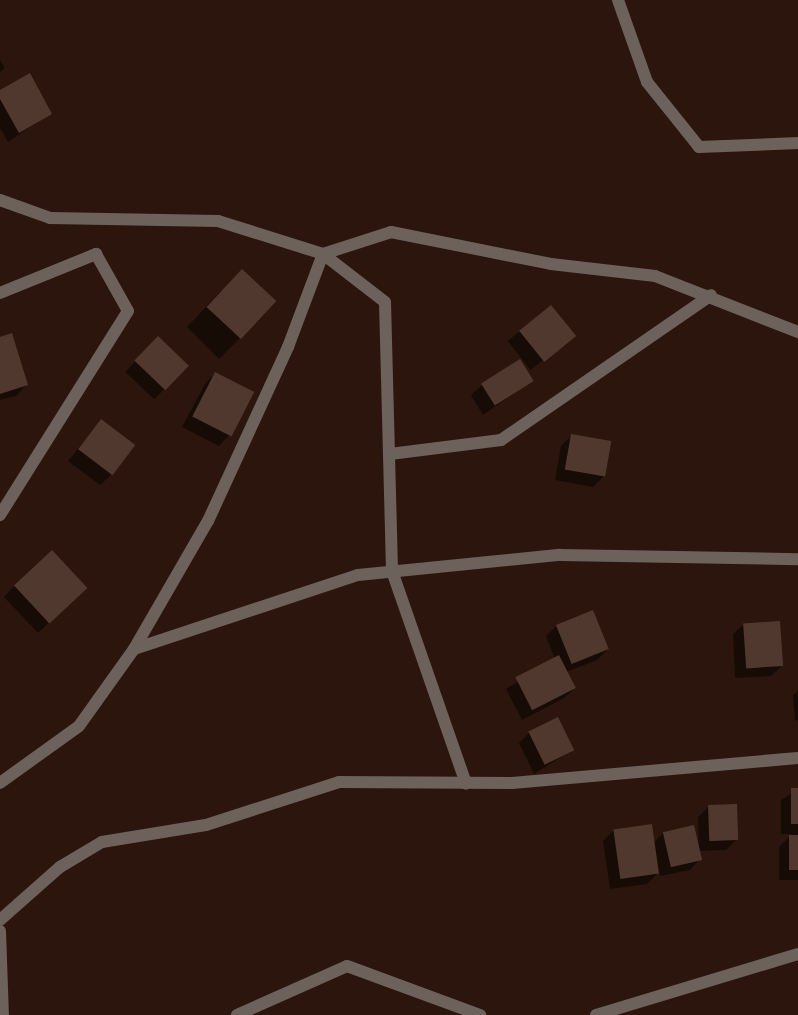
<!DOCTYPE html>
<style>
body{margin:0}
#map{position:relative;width:798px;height:1015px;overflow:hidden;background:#2c150d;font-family:Inter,sans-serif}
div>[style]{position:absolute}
.shadow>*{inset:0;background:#0007;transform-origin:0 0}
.building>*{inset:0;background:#51382f;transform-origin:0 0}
.minor>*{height:12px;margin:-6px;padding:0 6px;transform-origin:6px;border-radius:6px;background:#6d615c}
span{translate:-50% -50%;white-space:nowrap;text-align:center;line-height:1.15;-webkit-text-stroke:4.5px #2c150d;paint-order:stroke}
</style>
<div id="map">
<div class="shadow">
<i style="clip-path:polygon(0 60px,5px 68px,0 72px)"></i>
<i style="clip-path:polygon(0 92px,51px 113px,8px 142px,0 128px)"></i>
<i style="clip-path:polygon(222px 290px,240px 338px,219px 359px,187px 327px)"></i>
<i style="left:551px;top:307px;width:37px;height:55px;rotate:52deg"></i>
<i style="clip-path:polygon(0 338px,26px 385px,16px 396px,0 400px)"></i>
<i style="left:158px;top:338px;width:40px;height:47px;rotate:44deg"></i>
<i style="clip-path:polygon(215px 373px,229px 435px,219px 446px,182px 427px,205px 384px)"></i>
<i style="clip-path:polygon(532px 381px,483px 415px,471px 395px,482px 385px)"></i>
<i style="clip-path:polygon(101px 421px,111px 475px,100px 485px,68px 461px)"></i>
<i style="clip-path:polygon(572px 435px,604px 476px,593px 487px,555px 480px,561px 446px)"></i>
<i style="clip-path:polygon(14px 586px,75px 598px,38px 633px,4px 597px)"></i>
<i style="clip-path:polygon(744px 624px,782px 666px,771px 676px,735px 678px,733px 634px)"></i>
<i style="clip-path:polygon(557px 625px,608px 649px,597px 660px,566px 672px,575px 688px,564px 698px,522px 720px,506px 689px,555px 659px,546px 636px)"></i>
<i style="clip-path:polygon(798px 691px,798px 720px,795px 721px,793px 695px)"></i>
<i style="clip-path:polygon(529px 733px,572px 750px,534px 774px,519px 743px)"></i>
<i style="clip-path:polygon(798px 789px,798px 880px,779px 880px,779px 847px,792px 834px,781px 834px,781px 800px)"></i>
<i style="clip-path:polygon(709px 806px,737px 839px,726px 850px,698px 851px,700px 859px,690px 870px,660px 876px,659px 872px,647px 884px,610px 889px,603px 841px,614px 830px,653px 843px,663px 833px,693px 827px,699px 850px,698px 817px)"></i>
</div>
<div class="building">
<i style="clip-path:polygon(30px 73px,52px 114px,19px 133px,0 99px,0 90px)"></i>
<i style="left:242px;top:269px;width:47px;height:52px;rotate:43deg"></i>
<i style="left:551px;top:305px;width:40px;height:41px;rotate:51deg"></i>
<i style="clip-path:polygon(12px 333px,28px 385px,0 394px,0 337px)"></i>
<i style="left:158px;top:336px;width:43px;height:34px;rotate:44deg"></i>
<i style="left:520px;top:359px;width:26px;height:46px;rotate:58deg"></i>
<i style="left:215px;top:372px;width:44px;height:50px;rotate:27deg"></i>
<i style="left:101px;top:419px;width:43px;height:38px;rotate:37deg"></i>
<i style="left:571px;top:434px;width:41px;height:36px;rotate:10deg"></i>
<i style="left:52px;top:550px;width:52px;height:52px;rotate:47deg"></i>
<i style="left:593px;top:610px;width:42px;height:40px;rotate:68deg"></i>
<i style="left:780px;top:621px;width:45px;height:37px;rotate:86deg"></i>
<i style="left:559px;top:655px;width:37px;height:49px;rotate:63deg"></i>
<i style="left:558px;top:717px;width:37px;height:33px;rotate:64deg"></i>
<i style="left:791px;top:788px;width:7px;height:36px"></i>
<i style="left:737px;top:804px;width:36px;height:29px;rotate:88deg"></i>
<i style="left:652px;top:824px;width:50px;height:39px;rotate:82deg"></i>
<i style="left:694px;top:825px;width:36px;height:32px;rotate:77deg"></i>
<i style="left:789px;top:835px;width:9px;height:35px"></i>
</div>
<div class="minor">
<i style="left:618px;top:0;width:87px;rotate:70.5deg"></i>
<i style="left:647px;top:82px;width:83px;rotate:51.3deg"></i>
<i style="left:699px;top:147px;width:99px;rotate:-2.3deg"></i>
<i style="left:0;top:200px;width:53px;rotate:19.8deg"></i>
<i style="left:50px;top:218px;width:168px;rotate:1deg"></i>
<i style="left:218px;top:221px;width:110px;rotate:17.4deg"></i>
<i style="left:323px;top:254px;width:71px;rotate:-17.9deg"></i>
<i style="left:391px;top:232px;width:163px;rotate:11.3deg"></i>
<i style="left:551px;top:264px;width:105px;rotate:6.6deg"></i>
<i style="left:655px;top:276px;width:154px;rotate:21.4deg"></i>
<i style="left:0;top:293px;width:104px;rotate:-22.1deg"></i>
<i style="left:96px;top:254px;width:65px;rotate:60.7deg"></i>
<i style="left:128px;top:311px;width:241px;rotate:122.1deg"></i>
<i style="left:390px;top:454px;width:112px;rotate:-7.2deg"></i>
<i style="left:501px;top:440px;width:255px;rotate:-34.6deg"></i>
<i style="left:134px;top:649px;width:236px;rotate:-18.3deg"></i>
<i style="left:358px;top:575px;width:203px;rotate:-5.7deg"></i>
<i style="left:560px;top:555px;width:238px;rotate:1deg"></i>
<i style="left:0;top:783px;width:97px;rotate:-35.8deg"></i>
<i style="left:79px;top:726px;width:95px;rotate:-54.5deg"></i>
<i style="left:134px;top:649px;width:148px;rotate:-60deg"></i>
<i style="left:208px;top:521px;width:192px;rotate:-65.3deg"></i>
<i style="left:288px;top:347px;width:99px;rotate:-69.4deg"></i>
<i style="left:323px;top:254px;width:78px;rotate:37.7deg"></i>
<i style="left:385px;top:302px;width:269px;rotate:88.5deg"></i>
<i style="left:392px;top:571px;width:225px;rotate:70.8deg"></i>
<i style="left:0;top:920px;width:80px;rotate:-41.5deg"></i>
<i style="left:60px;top:867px;width:49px;rotate:-30.8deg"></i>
<i style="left:102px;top:842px;width:105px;rotate:-9.3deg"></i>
<i style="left:206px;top:825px;width:140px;rotate:-17.9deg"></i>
<i style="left:339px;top:782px;width:173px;rotate:0.3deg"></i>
<i style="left:512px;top:783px;width:287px;rotate:-5deg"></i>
<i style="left:0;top:931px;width:84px;rotate:88deg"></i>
<i style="left:237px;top:1015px;width:120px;rotate:-24deg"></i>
<i style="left:347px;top:966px;width:142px;rotate:20.2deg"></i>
<i style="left:596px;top:1015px;width:211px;rotate:-16.8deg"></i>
</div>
</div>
